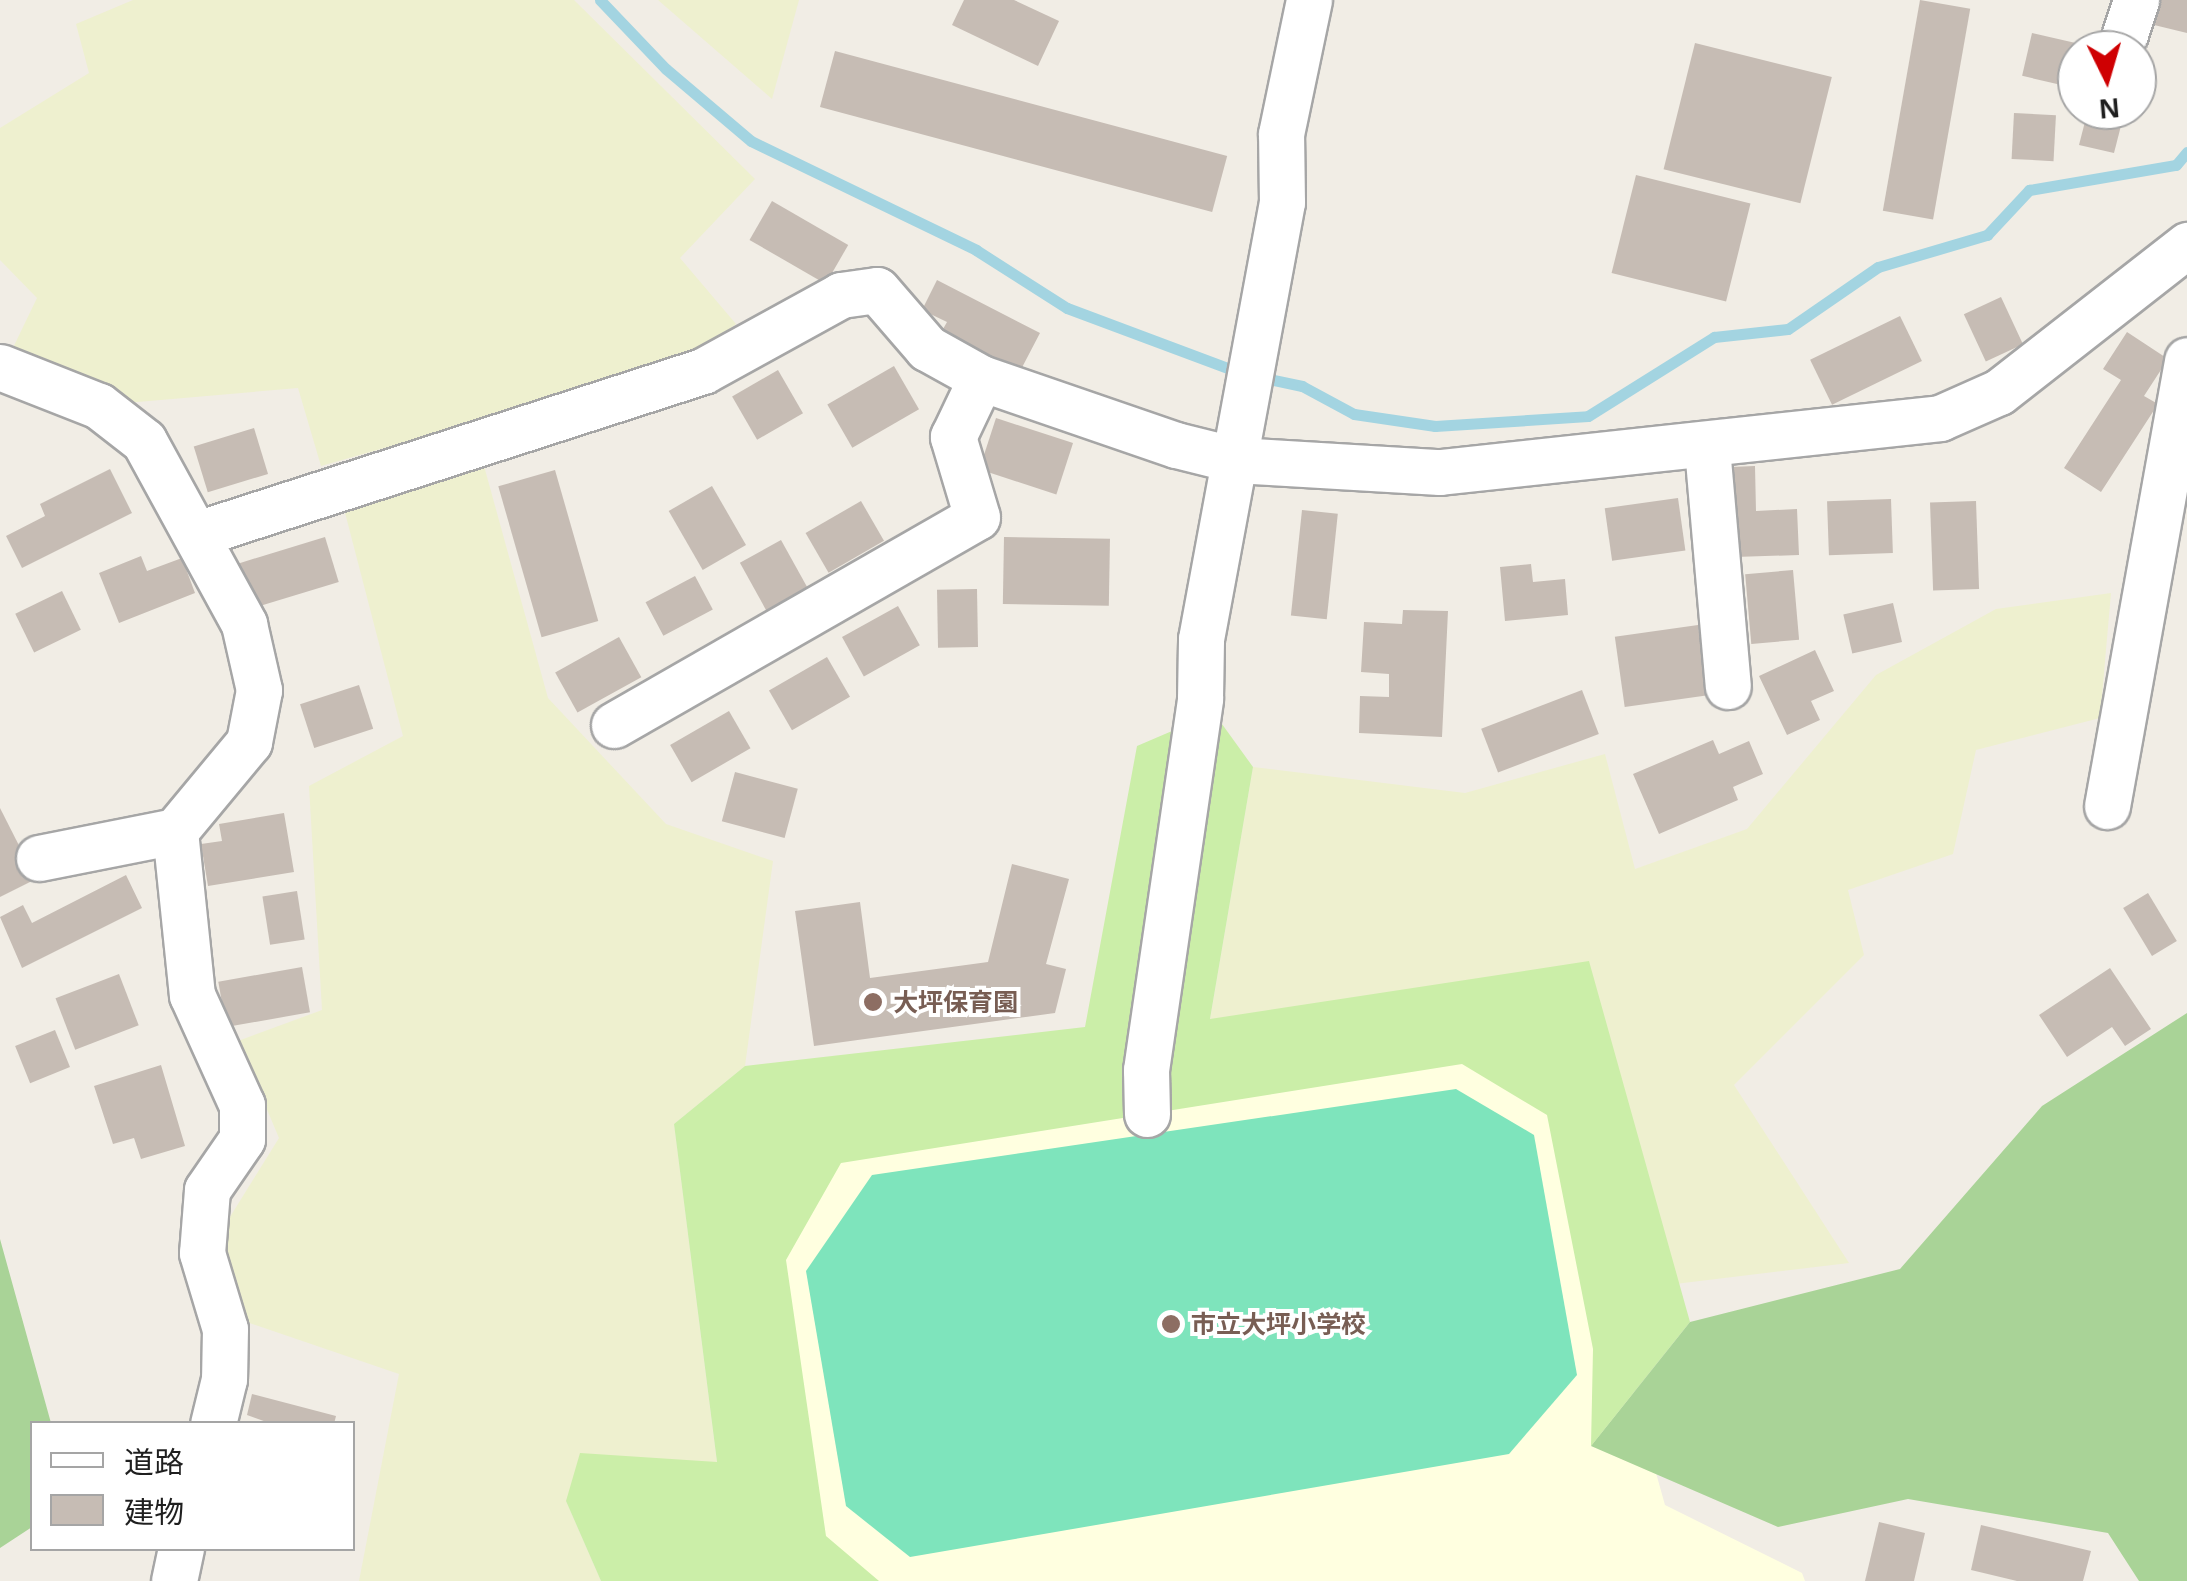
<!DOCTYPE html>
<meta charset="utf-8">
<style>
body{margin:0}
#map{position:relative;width:2187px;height:1581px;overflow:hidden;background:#f1ede5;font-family:Helvetica,"Noto Sans JP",sans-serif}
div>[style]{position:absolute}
.education>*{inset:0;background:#ffffe0}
.farmland>*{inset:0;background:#eef0cf}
.grass>*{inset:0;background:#cbeea8}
.forest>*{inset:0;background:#a9d397}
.pitch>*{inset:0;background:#7ee4bc}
.stream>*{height:11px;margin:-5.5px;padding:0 5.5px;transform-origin:5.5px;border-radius:5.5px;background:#a3d4e1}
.building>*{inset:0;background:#c6bcb4;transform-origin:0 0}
.roads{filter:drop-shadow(2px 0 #a6a6a6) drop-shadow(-2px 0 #a6a6a6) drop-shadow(0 2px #a6a6a6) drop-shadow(0 -2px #a6a6a6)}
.minor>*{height:45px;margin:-22.5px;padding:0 22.5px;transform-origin:22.5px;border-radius:22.5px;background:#fff}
.dots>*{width:28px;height:28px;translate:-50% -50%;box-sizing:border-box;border:5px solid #fff;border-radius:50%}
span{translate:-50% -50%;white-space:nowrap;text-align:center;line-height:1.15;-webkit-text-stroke:8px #fff;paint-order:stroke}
.education-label{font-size:25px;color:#785e54;font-weight:700}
.left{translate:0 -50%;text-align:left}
.legend{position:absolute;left:30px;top:1421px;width:325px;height:130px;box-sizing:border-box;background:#fff;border:2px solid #a5a5a5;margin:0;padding:12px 18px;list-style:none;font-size:30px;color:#1f1f1f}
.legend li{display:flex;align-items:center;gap:20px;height:50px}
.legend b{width:50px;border:2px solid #a5a5a5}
.north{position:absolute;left:2057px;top:30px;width:100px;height:100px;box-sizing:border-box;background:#fff;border:2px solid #a5a5a5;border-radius:50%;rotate:175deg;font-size:28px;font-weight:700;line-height:40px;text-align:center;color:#1f1f1f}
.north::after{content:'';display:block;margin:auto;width:35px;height:45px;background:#cf0002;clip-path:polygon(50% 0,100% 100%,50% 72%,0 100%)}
</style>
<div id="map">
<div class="education">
<i style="clip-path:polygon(1472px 1028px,1544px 1073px,1665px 1505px,1802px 1573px,1805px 1581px,766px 1581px,703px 1143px)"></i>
</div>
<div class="farmland">
<i style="clip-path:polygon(133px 0,574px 0,755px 179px,680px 258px,736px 324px,685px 362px,321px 466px,298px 388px,126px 403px,10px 354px,37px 298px,0 260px,0 128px,89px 73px,76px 24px)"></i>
<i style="clip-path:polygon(658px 0,799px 0,772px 99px)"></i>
<i style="clip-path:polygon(481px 455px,548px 698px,666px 824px,773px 861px,745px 1066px,674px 1124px,717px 1463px,566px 1501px,601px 1581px,359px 1581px,399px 1374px,238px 1319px,220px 1233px,279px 1138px,238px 1041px,322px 1010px,309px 786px,403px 736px,343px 505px)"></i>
<i style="clip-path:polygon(2111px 593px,2100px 718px,1976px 750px,1953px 854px,1848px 890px,1864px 955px,1734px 1085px,1849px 1263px,1675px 1284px,1588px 962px,1210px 1020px,1253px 767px,1465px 793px,1605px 754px,1635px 869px,1747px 829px,1876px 675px,1996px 609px)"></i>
</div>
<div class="grass">
<i style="clip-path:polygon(1214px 713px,1253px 767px,1210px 1019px,1589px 961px,1690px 1322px,1591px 1446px,1593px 1349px,1547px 1115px,1462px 1064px,841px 1163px,786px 1260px,826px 1536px,879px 1581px,601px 1581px,566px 1501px,580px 1453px,717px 1462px,674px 1124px,745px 1066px,1085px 1027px,1137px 746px)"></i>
</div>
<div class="forest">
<i style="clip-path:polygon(2187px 1013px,2187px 1581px,2139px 1581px,2108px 1533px,1908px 1499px,1778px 1527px,1591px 1446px,1690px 1322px,1900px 1269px,2042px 1106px)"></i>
<i style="clip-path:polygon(0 1239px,51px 1423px,32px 1424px,32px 1527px,0 1548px)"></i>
</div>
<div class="pitch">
<i style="clip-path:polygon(1456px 1089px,1534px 1135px,1577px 1375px,1509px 1454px,910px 1557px,846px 1506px,806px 1271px,872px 1175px)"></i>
</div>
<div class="stream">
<i style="left:600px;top:0;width:95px;rotate:46.3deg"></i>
<i style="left:666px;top:69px;width:111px;rotate:40.3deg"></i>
<i style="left:751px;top:141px;width:250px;rotate:25.8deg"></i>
<i style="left:976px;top:250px;width:108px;rotate:32.5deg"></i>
<i style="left:1067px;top:308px;width:186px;rotate:20.5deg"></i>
<i style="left:1259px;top:377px;width:44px;rotate:11.8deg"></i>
<i style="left:1302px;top:386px;width:59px;rotate:28.3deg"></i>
<i style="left:1354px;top:414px;width:82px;rotate:8.4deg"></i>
<i style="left:1435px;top:426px;width:153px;rotate:-3.7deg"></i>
<i style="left:1588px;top:416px;width:149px;rotate:-32.1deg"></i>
<i style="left:1714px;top:337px;width:74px;rotate:-6.2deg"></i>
<i style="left:1788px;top:329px;width:109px;rotate:-34.6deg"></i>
<i style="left:1878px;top:267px;width:114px;rotate:-16.4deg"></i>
<i style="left:1987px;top:235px;width:62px;rotate:-47deg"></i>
<i style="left:2029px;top:190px;width:149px;rotate:-9.7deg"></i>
<i style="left:2176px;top:165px;width:17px;rotate:-50deg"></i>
</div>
<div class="building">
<i style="clip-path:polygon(964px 0,1014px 0,1059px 21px,1038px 66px,952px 25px)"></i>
<i style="left:1920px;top:0;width:51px;height:214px;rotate:10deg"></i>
<i style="clip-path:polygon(2155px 0,2187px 0,2187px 33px,2150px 24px)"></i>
<i style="left:2032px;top:33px;width:47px;height:44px;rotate:13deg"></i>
<i style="left:1695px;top:43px;width:141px;height:130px;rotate:14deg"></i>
<i style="left:835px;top:51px;width:406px;height:58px;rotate:15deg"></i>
<i style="clip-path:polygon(2088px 110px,2125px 110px,2114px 153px,2079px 145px)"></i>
<i style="left:2014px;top:113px;width:42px;height:46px;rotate:3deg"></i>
<i style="left:1636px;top:175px;width:118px;height:101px;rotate:14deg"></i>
<i style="left:772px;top:201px;width:88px;height:45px;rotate:30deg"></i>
<i style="clip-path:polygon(937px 280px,1040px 333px,1016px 379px,938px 338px,947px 322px,922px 310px)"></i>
<i style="left:2001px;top:297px;width:52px;height:41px;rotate:65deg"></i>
<i style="left:1900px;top:316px;width:50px;height:100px;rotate:64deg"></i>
<i style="clip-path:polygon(2127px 332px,2168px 359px,2144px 396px,2158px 404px,2101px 492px,2064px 468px,2121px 380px,2103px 369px)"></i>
<i style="left:894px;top:366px;width:50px;height:77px;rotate:60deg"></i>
<i style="left:778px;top:370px;width:50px;height:53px;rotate:60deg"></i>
<i style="left:996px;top:418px;width:81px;height:54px;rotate:18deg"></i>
<i style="left:254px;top:428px;width:48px;height:63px;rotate:73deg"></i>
<i style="clip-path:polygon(1755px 466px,1756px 511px,1797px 509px,1799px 555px,1735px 557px,1731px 467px)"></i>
<i style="clip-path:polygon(110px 469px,132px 513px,22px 568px,6px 536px,45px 516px,40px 504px)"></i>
<i style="left:555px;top:470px;width:157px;height:59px;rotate:74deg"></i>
<i style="left:712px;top:486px;width:68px;height:50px;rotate:60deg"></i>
<i style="left:1678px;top:498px;width:53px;height:74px;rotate:82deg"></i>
<i style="left:1891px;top:499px;width:54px;height:64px;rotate:88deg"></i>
<i style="left:861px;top:501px;width:46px;height:64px;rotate:60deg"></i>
<i style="left:1976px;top:501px;width:88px;height:46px;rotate:88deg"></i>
<i style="left:1302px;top:510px;width:36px;height:106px;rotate:6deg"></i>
<i style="left:325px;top:537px;width:47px;height:92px;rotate:73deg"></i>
<i style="left:1004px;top:537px;width:106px;height:67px;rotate:1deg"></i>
<i style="left:781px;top:540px;width:55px;height:47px;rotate:61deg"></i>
<i style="clip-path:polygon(141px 556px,147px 571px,182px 558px,195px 593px,119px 623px,99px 573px)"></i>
<i style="clip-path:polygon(1531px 564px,1533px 582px,1565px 579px,1568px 615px,1505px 621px,1500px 567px)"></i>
<i style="left:1793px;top:570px;width:70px;height:48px;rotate:85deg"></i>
<i style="left:695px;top:576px;width:38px;height:56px;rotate:62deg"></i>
<i style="left:977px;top:589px;width:58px;height:40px;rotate:89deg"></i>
<i style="left:62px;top:591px;width:43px;height:52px;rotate:64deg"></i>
<i style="left:1893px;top:603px;width:40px;height:51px;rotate:77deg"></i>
<i style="left:898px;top:606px;width:45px;height:64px;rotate:61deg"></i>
<i style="clip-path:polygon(1403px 610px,1448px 611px,1442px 737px,1359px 733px,1360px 696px,1389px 697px,1389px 674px,1361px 672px,1364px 622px,1402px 624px)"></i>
<i style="left:1698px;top:625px;width:71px;height:84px;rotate:82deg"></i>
<i style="left:619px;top:637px;width:46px;height:73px;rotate:61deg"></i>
<i style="clip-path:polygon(1815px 650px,1834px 691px,1811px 701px,1820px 720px,1787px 735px,1759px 676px)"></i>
<i style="left:827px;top:657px;width:46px;height:67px;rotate:60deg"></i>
<i style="left:359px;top:685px;width:46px;height:62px;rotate:72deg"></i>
<i style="left:1582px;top:690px;width:47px;height:108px;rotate:69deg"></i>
<i style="left:729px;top:711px;width:43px;height:68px;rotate:60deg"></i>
<i style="clip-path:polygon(1713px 740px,1719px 754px,1749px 741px,1763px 774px,1733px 787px,1738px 800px,1659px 834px,1633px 774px)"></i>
<i style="left:735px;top:772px;width:65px;height:51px;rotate:15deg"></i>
<i style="clip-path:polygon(0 808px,36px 879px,0 897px)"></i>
<i style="clip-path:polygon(284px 813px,294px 872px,208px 886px,201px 844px,222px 841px,219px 824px)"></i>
<i style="clip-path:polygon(1012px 864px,1069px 879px,1046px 964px,1066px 969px,1055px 1013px,814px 1046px,795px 911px,860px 902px,870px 978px,988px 962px)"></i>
<i style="clip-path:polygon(126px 875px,142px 908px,22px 968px,0 917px,23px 905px,32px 923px)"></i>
<i style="left:297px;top:891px;width:49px;height:35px;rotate:81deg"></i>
<i style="left:2148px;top:893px;width:56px;height:29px;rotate:59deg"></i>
<i style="left:302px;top:967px;width:46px;height:85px;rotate:80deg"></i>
<i style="clip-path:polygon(2110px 968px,2151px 1029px,2125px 1046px,2112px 1027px,2067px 1057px,2039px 1015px)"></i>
<i style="left:119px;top:974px;width:55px;height:68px;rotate:69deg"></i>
<i style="left:55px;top:1030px;width:40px;height:43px;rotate:68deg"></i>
<i style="clip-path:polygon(161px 1065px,185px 1146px,141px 1159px,134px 1138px,113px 1144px,94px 1086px)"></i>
<i style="clip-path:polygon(252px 1394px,336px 1416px,334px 1424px,272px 1424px,247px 1415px)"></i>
<i style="clip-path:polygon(1879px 1522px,1925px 1533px,1914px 1581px,1865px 1581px)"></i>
<i style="clip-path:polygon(1981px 1525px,2091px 1551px,2083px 1581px,2017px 1581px,1971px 1570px)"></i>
</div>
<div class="roads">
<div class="minor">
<i style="left:2125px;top:34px;width:36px;rotate:-72deg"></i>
<i style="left:0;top:367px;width:106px;rotate:21.5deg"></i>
<i style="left:99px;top:406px;width:57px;rotate:37.9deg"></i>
<i style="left:144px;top:441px;width:209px;rotate:61.3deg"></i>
<i style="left:244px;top:624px;width:68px;rotate:77.2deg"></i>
<i style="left:259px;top:690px;width:53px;rotate:100.9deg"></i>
<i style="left:249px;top:742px;width:116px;rotate:129.7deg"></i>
<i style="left:175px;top:831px;width:165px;rotate:84.1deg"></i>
<i style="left:192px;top:995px;width:121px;rotate:65.6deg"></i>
<i style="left:242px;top:1105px;width:34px;rotate:90deg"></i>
<i style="left:242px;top:1139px;width:62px;rotate:124.5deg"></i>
<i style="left:207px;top:1190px;width:63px;rotate:94.5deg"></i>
<i style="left:202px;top:1253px;width:79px;rotate:73.2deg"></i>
<i style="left:225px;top:1329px;width:50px;rotate:91.1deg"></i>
<i style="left:224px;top:1379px;width:46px;rotate:103.7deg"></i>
<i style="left:1707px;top:448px;width:239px;rotate:85deg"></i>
<i style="left:197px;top:534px;width:532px;rotate:-17.86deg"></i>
<i style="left:703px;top:371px;width:158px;rotate:-28.8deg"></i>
<i style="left:841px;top:295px;width:36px;rotate:-8deg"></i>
<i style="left:877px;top:290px;width:77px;rotate:49.2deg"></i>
<i style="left:927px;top:348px;width:62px;rotate:29.1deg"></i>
<i style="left:981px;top:378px;width:206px;rotate:19deg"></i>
<i style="left:1176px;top:445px;width:62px;rotate:14deg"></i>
<i style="left:1236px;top:460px;width:204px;rotate:3.4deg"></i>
<i style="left:1440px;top:472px;width:503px;rotate:-6.16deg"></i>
<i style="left:1940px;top:418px;width:64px;rotate:-23.8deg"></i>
<i style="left:1999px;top:392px;width:239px;rotate:-38deg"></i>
<i style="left:614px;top:725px;width:418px;rotate:-29.8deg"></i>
<i style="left:977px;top:517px;width:84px;rotate:-106.7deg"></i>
<i style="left:953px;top:437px;width:65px;rotate:-64.6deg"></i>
<i style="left:2107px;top:806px;width:453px;rotate:-79.8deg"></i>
<i style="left:39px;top:858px;width:139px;rotate:-11.2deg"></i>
<i style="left:1147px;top:1114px;width:44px;rotate:-91.3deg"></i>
<i style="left:1146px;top:1070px;width:376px;rotate:-81.7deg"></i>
<i style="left:1200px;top:698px;width:59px;rotate:-89deg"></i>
<i style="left:1201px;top:639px;width:444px;rotate:-79.5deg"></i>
<i style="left:1282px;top:202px;width:68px;rotate:-90.8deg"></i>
<i style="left:1281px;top:134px;width:137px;rotate:-78.2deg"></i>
<i style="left:174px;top:1581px;width:34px;rotate:-78deg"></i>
</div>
</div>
<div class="dots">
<i style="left:873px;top:1002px;background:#8d6e63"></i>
<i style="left:1171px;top:1324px;background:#8d6e63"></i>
</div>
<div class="education-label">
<span class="left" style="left:893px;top:1002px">大坪保育園</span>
<span class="left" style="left:1191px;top:1324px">市立大坪小学校</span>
</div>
<ul class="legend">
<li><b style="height:12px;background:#fff"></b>道路</li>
<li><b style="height:28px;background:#c6bcb4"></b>建物</li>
</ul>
<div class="north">N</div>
</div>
